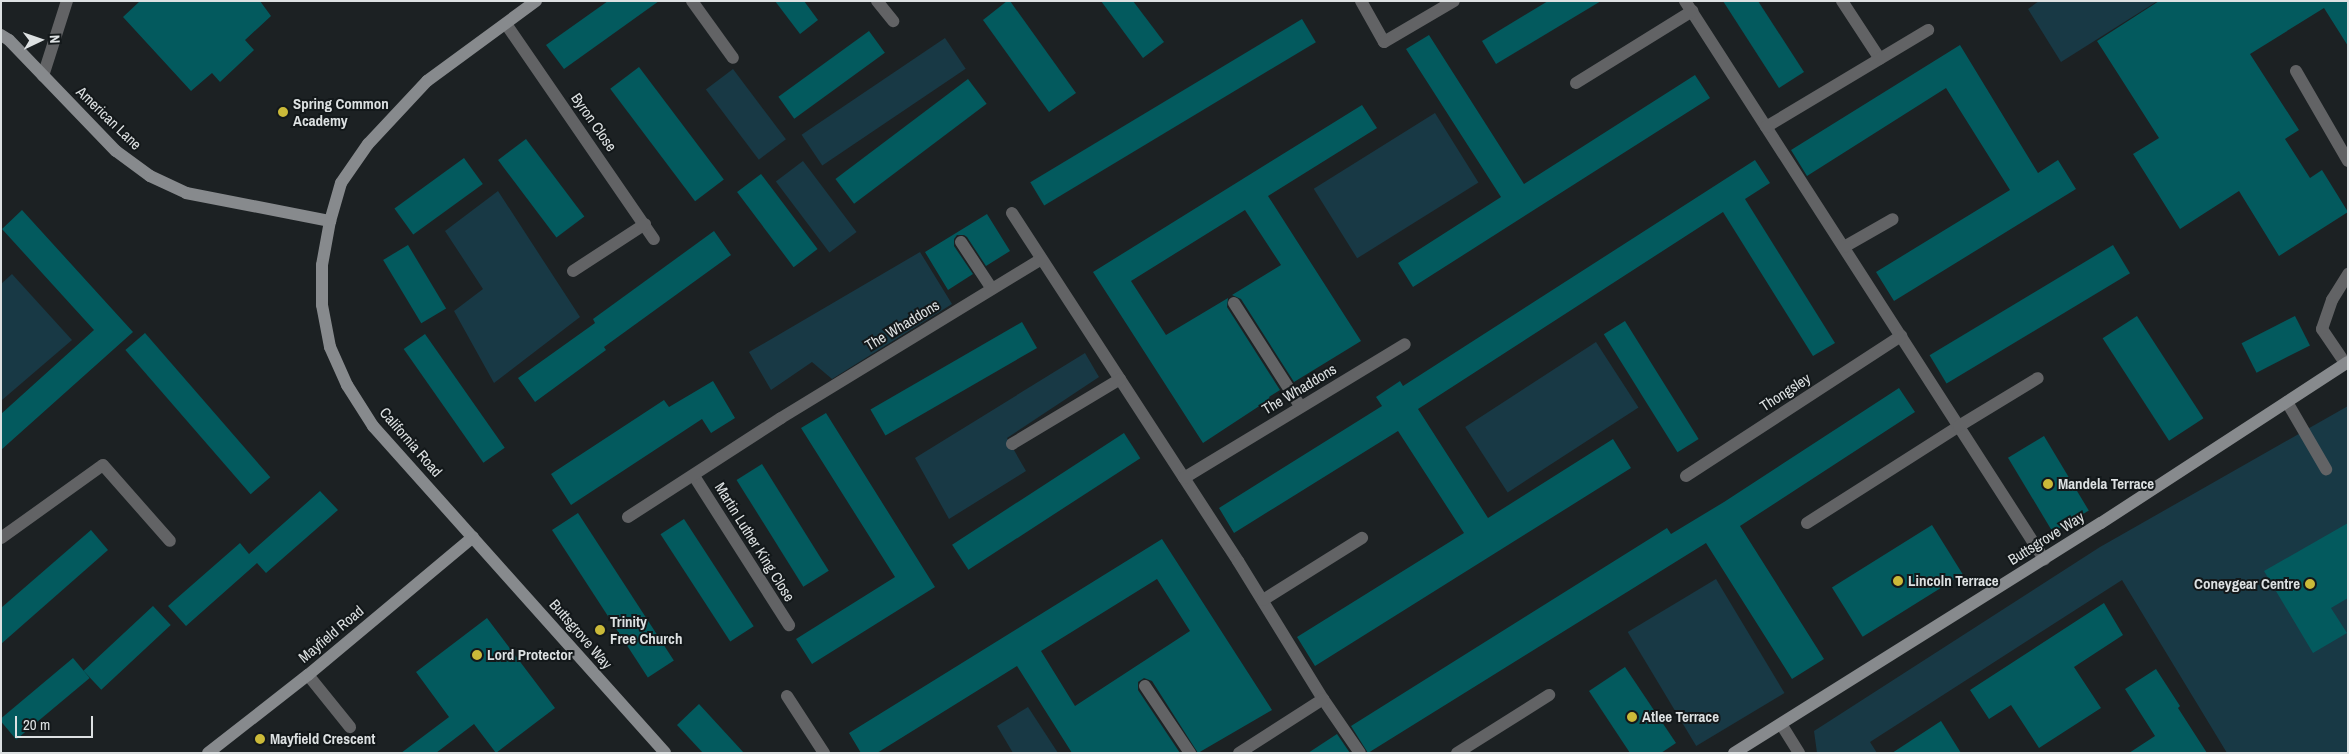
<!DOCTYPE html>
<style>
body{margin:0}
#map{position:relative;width:2349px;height:754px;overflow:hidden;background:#1c2123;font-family:"Archivo Narrow",sans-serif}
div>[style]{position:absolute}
.green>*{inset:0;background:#183945;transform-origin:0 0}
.building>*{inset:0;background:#035a5e;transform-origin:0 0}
.lane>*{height:12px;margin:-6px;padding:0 6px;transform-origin:6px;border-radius:6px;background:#626365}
.street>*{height:12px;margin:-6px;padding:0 6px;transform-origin:6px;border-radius:6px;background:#626365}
.secondary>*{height:12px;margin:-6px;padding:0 6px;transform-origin:6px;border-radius:6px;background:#878a8d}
.dots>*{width:14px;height:14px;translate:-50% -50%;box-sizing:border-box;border:2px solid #13181a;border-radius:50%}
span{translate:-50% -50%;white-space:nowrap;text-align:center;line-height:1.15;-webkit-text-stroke:4px #13181a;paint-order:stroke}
.poi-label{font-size:15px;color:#dde1e2;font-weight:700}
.left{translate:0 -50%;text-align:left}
.right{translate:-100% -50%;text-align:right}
.street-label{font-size:15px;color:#dde1e2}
.frame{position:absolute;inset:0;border:2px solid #dde1e2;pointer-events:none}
.north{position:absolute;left:15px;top:15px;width:50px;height:50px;-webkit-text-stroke:4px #13181a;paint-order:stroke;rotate:87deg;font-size:14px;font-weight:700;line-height:20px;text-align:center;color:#dde1e2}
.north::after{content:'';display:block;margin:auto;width:18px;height:22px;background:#dde1e2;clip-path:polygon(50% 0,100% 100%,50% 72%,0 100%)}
.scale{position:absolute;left:15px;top:716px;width:78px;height:22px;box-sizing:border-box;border:2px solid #dde1e2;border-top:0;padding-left:6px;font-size:15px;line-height:18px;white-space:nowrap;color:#dde1e2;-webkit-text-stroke:4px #13181a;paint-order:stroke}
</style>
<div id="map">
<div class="green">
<i style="clip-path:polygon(2039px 1px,2156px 1px,2156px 2px,2061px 62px,2028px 9px)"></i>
<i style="left:945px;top:38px;width:37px;height:173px;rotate:56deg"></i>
<i style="left:733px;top:69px;width:88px;height:34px;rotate:53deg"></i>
<i style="left:1435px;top:113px;width:82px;height:143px;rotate:58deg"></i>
<i style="left:803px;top:161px;width:89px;height:34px;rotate:53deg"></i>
<i style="clip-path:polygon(498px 191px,580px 317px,494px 383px,454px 311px,483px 289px,445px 231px)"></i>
<i style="clip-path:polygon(920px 252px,952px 304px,832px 379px,812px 362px,771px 390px,749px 352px)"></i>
<i style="clip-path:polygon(12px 274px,72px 340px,2px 400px,1px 284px)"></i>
<i style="left:1596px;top:342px;width:78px;height:156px;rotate:57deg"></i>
<i style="clip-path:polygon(1085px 353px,1099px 377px,1007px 438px,1026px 471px,949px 519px,915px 458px)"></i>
<i style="clip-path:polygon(2348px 406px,2348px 753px,2227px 753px,2122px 580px,1870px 742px,1877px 753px,1817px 753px,1814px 731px,2100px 547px)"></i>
<i style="left:1716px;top:579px;width:133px;height:103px;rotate:59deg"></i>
<i style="clip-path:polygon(1028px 707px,1058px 753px,1013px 753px,997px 726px)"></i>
</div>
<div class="building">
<i style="clip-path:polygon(140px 1px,260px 1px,271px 16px,245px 40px,254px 50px,220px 82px,212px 73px,191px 91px,123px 17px)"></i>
<i style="clip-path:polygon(608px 1px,659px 1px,564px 69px,546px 45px)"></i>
<i style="clip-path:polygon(775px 1px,804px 1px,818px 20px,800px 34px)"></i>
<i style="clip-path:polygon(1007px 1px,1010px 1px,1076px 93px,1049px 112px,983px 20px)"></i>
<i style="clip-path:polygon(1101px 1px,1133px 1px,1164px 42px,1143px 58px)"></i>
<i style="clip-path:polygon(1548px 1px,1601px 1px,1496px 64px,1482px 41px)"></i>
<i style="clip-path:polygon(1723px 1px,1758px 1px,1804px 72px,1779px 88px)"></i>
<i style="clip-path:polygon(2159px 1px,2348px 1px,2348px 46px,2324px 8px,2250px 54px,2299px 130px,2285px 139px,2310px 178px,2322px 170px,2348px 212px,2279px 256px,2239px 191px,2180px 229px,2133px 154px,2159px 138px,2097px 41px)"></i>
<i style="left:1302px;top:19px;width:27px;height:317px;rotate:59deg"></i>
<i style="left:869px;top:31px;width:27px;height:112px;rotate:54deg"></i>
<i style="clip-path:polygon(1429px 35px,1524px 184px,1695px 75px,1710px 98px,1413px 287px,1398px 263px,1501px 197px,1406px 49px)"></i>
<i style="clip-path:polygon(1960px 45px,2038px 173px,2058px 160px,2076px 189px,1894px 301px,1876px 272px,2010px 190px,1946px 88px,1807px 176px,1791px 150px)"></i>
<i style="left:639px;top:67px;width:141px;height:36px;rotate:53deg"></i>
<i style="left:968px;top:79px;width:31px;height:166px;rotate:53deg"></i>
<i style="clip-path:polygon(1362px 105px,1377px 128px,1268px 196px,1361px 341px,1294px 382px,1241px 299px,1232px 295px,1281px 265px,1245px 210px,1131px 281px,1166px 335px,1228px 298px,1227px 307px,1280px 390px,1269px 397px,1270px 399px,1203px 443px,1093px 272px)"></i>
<i style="left:526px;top:139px;width:97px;height:35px;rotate:53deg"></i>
<i style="left:464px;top:158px;width:32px;height:86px;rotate:54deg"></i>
<i style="clip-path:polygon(1755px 160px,1770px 183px,1745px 199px,1835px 343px,1813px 356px,1723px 212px,1418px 409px,1488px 518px,1613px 439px,1631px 468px,1315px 666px,1297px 637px,1464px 533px,1398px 431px,1234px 533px,1219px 508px,1382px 406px,1376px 397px,1400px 381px,1403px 386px)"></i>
<i style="left:761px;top:174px;width:94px;height:30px;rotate:53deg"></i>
<i style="clip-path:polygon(22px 210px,133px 332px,1px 450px,1px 414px,94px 330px,2px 229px)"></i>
<i style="clip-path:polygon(987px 214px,1010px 251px,986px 266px,967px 237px,964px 235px,957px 235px,954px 239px,954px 246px,973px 274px,948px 290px,925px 252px)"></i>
<i style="clip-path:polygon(714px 231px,731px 255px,604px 347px,606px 350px,535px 402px,518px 378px,595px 323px,593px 319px)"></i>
<i style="left:408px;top:245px;width:74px;height:29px;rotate:59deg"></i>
<i style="left:2113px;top:245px;width:33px;height:214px;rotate:59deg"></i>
<i style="left:2137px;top:316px;width:122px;height:41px;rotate:57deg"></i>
<i style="left:2295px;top:316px;width:33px;height:60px;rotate:63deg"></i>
<i style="left:1625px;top:321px;width:139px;height:25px;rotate:58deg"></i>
<i style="left:1022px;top:322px;width:30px;height:175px;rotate:60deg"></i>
<i style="left:145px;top:333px;width:191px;height:26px;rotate:49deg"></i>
<i style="left:425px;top:334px;width:139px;height:26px;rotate:55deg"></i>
<i style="clip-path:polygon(713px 381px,735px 418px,711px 433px,702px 419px,571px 505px,551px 474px,664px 400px,669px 407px)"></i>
<i style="clip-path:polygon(1899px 388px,1915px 412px,1740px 526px,1824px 659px,1792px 679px,1706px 543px,1368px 753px,1351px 726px,1667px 528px,1671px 534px,1724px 502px)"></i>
<i style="clip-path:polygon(826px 413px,935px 587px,812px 664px,796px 639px,895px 577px,801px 428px)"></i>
<i style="left:1124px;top:433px;width:30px;height:205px;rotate:57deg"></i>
<i style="left:2044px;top:436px;width:87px;height:42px;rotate:59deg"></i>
<i style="left:762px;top:464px;width:126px;height:30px;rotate:58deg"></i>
<i style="clip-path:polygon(320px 491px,338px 510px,266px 573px,257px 563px,186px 626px,168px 606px,240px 543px,249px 554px)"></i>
<i style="left:578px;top:513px;width:176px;height:31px;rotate:57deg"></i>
<i style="left:684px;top:519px;width:128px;height:28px;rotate:57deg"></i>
<i style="clip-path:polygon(2348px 523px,2348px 598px,2331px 608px,2347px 633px,2313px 653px,2264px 571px)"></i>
<i style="left:1932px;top:525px;width:58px;height:118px;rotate:58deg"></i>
<i style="clip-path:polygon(91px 530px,108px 550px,1px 644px,1px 608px)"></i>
<i style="clip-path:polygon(evenodd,1162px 539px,1272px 710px,1198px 753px,1152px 681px,1144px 678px,1138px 682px,1138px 690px,1180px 753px,1072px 753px,1017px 666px,877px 753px,861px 753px,849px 733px,1162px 539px,1157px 579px,1190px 631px,1075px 706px,1041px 651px,1157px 579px)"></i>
<i style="clip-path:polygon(2104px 603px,2123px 635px,2074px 667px,2101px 708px,2039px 748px,2011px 705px,1989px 719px,1970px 690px)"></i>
<i style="left:153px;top:606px;width:26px;height:95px;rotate:47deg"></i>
<i style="clip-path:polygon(487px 618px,555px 708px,496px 753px,474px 724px,436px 753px,401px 753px,449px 717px,416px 672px)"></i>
<i style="left:73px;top:658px;width:26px;height:96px;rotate:50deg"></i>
<i style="clip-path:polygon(1625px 667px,1676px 743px,1661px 753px,1630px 753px,1589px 691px)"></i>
<i style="clip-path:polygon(2156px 669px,2180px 706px,2178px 708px,2207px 753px,2129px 753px,2155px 736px,2125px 689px)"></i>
<i style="clip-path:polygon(699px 704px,744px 753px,703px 753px,677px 725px)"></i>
<i style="clip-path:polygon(1941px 721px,1961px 753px,1892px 753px)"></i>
<i style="clip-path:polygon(1337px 734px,1350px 753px,1308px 753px)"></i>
</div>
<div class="lane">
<i style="left:1842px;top:1px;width:69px;rotate:56.8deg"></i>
<i style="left:2296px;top:71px;width:104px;rotate:60deg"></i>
<i style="left:43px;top:76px;width:79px;rotate:-72.3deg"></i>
<i style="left:961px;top:242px;width:56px;rotate:56.6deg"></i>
<i style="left:1234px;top:303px;width:122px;rotate:57.3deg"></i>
<i style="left:2345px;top:363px;width:41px;rotate:-124.1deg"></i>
<i style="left:2322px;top:329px;width:31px;rotate:-71deg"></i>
<i style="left:2332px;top:300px;width:31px;rotate:-58deg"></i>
<i style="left:2287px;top:402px;width:78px;rotate:59.8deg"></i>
<i style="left:1807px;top:523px;width:180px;rotate:-32.5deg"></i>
<i style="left:308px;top:675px;width:67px;rotate:51.1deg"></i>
<i style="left:1145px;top:686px;width:81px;rotate:56.1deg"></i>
<i style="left:787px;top:696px;width:68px;rotate:57deg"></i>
</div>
<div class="street">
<i style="left:692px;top:1px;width:70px;rotate:54.3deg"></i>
<i style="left:877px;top:1px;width:26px;rotate:51deg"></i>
<i style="left:1361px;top:1px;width:47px;rotate:60.7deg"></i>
<i style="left:1384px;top:42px;width:81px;rotate:-30.4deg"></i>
<i style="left:1685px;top:1px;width:664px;rotate:57.24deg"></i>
<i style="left:506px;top:24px;width:261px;rotate:55.5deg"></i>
<i style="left:1576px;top:83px;width:137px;rotate:-31.8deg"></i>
<i style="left:1766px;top:127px;width:189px;rotate:-30.9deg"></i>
<i style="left:1012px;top:213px;width:415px;rotate:57deg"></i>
<i style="left:1238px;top:561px;width:162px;rotate:58.4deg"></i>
<i style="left:1323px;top:699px;width:65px;rotate:55.6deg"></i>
<i style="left:1844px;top:247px;width:56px;rotate:-29.7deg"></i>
<i style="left:573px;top:271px;width:86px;rotate:-33.1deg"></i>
<i style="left:1959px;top:426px;width:92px;rotate:-31.3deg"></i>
<i style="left:1012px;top:444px;width:126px;rotate:-31deg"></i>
<i style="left:694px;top:476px;width:177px;rotate:57.5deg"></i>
<i style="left:1686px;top:476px;width:257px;rotate:-33.1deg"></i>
<i style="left:1184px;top:478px;width:258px;rotate:-31.2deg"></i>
<i style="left:628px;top:517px;width:182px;rotate:-32.9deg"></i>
<i style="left:781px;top:418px;width:305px;rotate:-31.4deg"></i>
<i style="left:1px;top:538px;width:125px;rotate:-35.6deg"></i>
<i style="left:103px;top:465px;width:101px;rotate:48.6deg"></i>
<i style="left:1263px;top:600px;width:117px;rotate:-32.1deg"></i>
<i style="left:1781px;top:724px;width:34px;rotate:58deg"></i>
<i style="left:1239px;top:753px;width:100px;rotate:-32.7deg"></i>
<i style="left:1457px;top:753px;width:109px;rotate:-32.2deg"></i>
</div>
<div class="secondary">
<i style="left:536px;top:1px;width:135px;rotate:143.7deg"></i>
<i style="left:427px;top:81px;width:86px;rotate:133.1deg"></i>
<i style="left:368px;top:144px;width:47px;rotate:124.7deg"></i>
<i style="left:341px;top:183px;width:40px;rotate:106deg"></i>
<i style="left:330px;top:221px;width:45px;rotate:100.3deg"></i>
<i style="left:322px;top:265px;width:40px;rotate:90deg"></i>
<i style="left:322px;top:305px;width:43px;rotate:79.2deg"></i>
<i style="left:330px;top:347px;width:42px;rotate:65.9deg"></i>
<i style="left:347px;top:385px;width:49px;rotate:57.6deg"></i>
<i style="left:373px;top:426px;width:438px;rotate:48.2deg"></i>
<i style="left:1px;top:35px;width:9px;rotate:32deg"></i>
<i style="left:9px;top:40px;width:154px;rotate:46.1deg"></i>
<i style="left:116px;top:151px;width:42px;rotate:36.3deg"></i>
<i style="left:150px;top:176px;width:40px;rotate:25deg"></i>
<i style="left:186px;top:193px;width:147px;rotate:11deg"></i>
<i style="left:208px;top:753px;width:127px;rotate:-38deg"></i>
<i style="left:308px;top:675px;width:215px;rotate:-39.9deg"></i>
<i style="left:1734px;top:753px;width:433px;rotate:-32.1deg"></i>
<i style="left:2101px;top:523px;width:295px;rotate:-33.1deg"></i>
</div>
<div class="dots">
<i style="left:283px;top:112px;background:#cbba39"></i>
<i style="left:2048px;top:484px;background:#cbba39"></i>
<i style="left:1898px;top:581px;background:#cbba39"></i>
<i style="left:2310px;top:584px;background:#cbba39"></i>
<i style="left:600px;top:630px;background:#cbba39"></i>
<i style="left:477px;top:655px;background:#cbba39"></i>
<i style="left:1632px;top:717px;background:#cbba39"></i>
<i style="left:260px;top:739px;background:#cbba39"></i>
</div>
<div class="poi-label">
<span class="left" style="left:293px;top:112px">Spring Common<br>Academy</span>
<span class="left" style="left:2058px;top:484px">Mandela Terrace</span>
<span class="left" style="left:1908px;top:581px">Lincoln Terrace</span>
<span class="right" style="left:2300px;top:584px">Coneygear Centre</span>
<span class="left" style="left:610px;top:630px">Trinity<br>Free Church</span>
<span class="left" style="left:487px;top:655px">Lord Protector</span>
<span class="left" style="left:1642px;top:717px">Atlee Terrace</span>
<span class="left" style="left:270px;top:739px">Mayfield Crescent</span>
</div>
<div class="street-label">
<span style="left:109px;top:118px;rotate:44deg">American Lane</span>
<span style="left:594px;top:122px;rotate:55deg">Byron Close</span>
<span style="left:902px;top:325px;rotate:-31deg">The Whaddons</span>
<span style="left:1299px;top:389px;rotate:-31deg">The Whaddons</span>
<span style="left:1785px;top:392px;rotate:-33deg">Thongsley</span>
<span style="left:411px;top:442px;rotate:49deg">California Road</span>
<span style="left:2046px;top:538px;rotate:-32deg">Buttsgrove Way</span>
<span style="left:755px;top:542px;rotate:58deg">Martin Luther King Close</span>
<span style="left:331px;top:634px;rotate:-40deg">Mayfield Road</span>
<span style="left:581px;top:634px;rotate:49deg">Buttsgrove Way</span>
</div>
<div class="frame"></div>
<div class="north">N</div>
<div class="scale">20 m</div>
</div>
